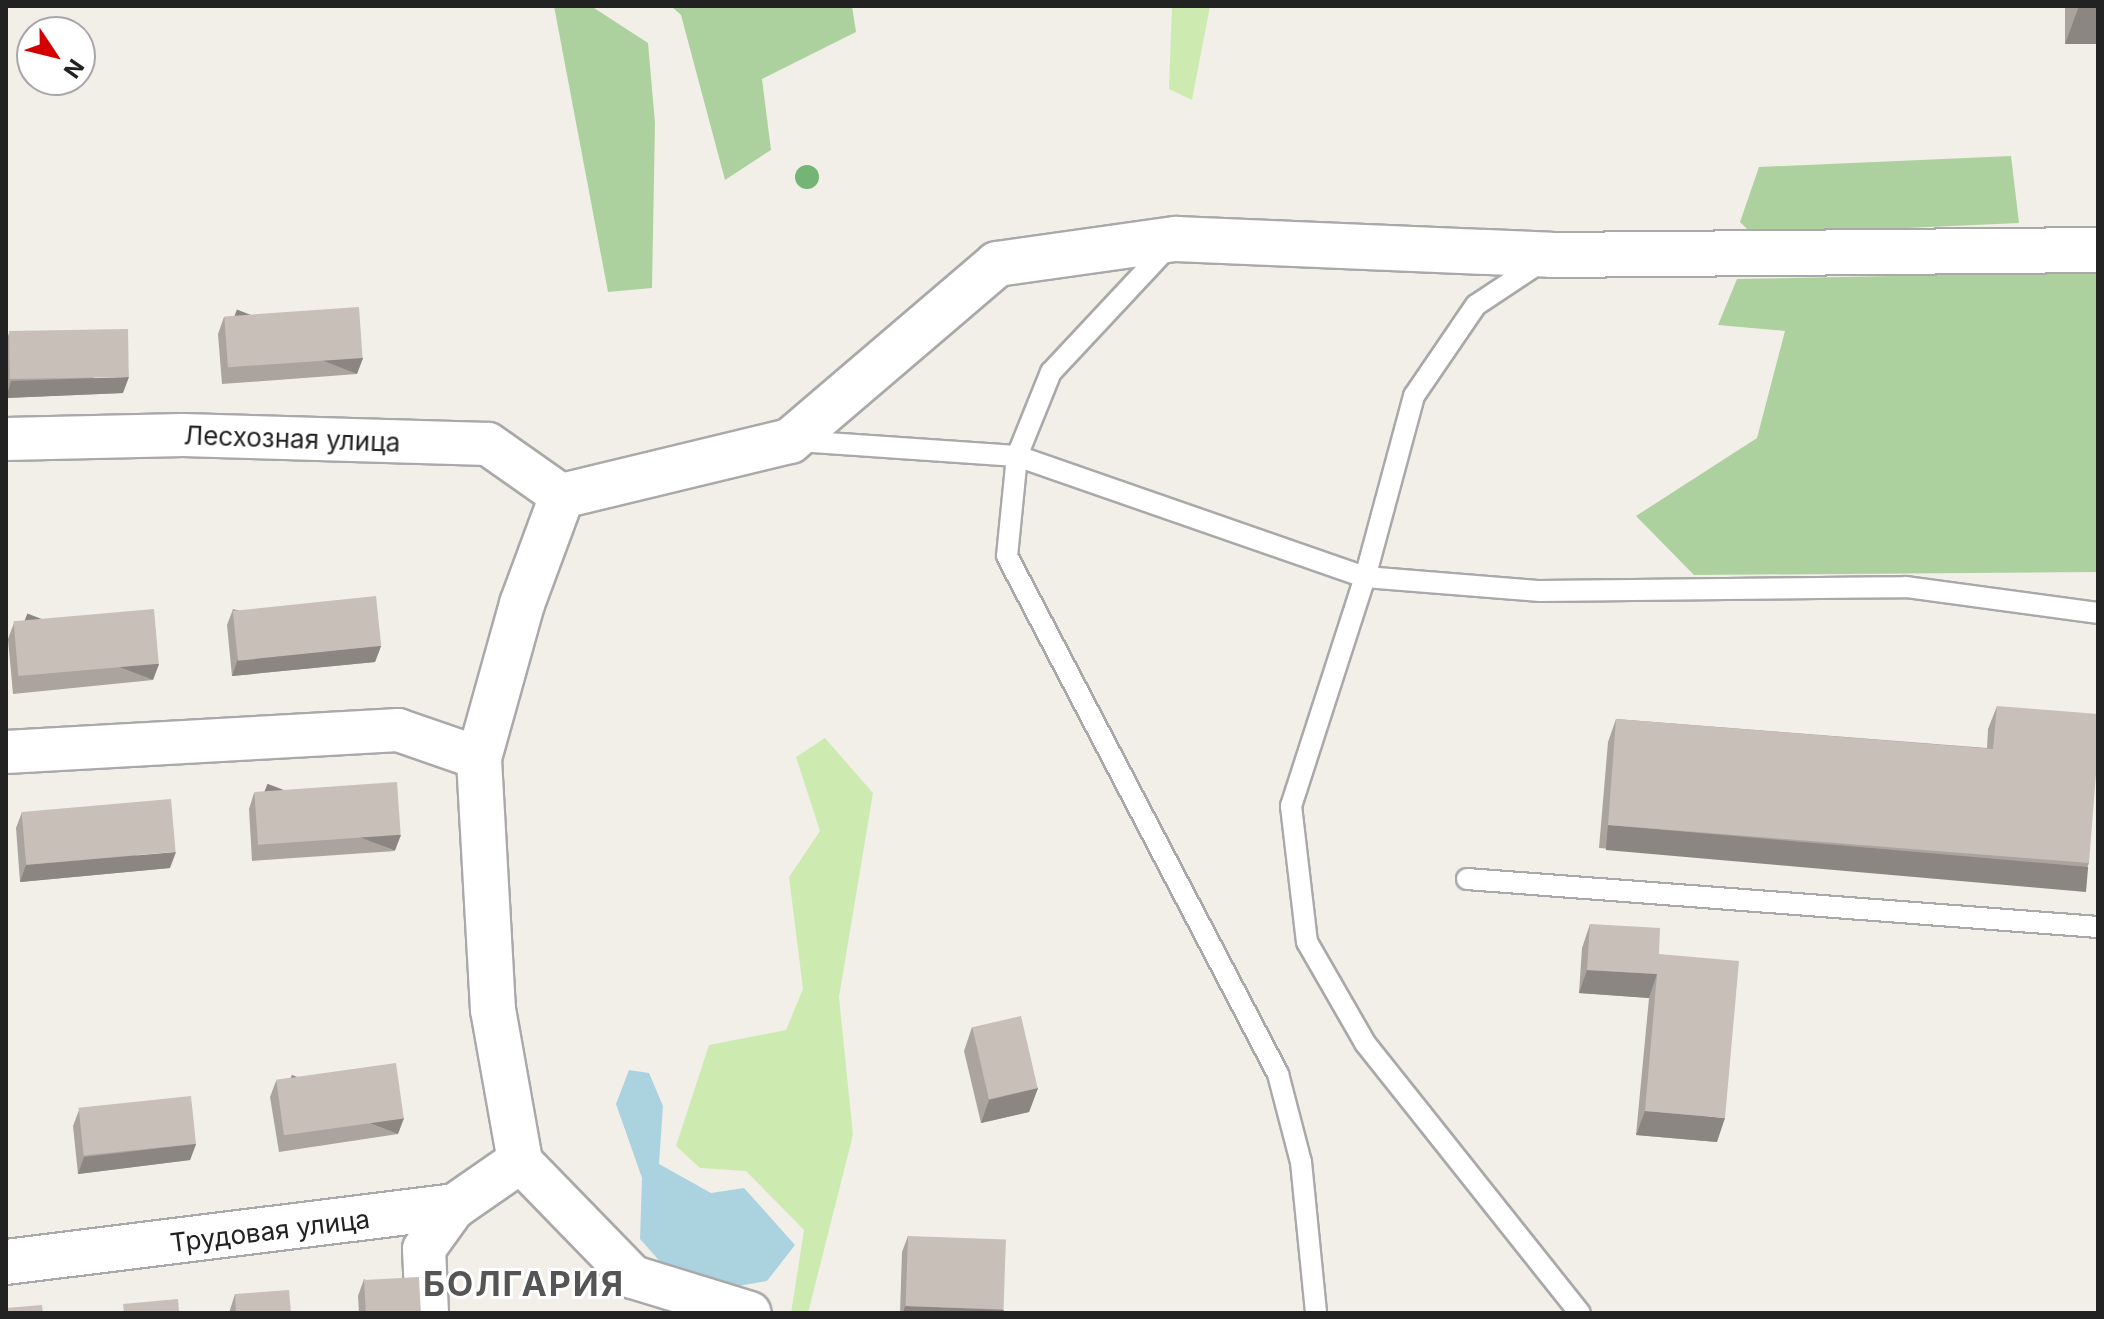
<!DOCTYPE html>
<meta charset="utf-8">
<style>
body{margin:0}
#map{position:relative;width:2104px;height:1319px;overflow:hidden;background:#f2efe9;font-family:Inter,sans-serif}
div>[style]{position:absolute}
.grass>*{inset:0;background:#cdebb0}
.forest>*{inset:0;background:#add19e}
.water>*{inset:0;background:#aad3df}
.roads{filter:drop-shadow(2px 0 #a9a9a9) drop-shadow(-2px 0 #a9a9a9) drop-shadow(0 2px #a9a9a9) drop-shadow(0 -2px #a9a9a9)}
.service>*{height:20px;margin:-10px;padding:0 10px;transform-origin:10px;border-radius:10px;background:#fff}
.minor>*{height:42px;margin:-21px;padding:0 21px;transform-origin:21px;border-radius:21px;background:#fff}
.tertiary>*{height:44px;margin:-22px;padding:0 22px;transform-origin:22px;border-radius:22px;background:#fff}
.trees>*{width:24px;height:24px;margin:-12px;border-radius:50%;background:#74b475}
.wall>*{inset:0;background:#aba49e;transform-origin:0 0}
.shaded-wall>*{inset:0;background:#8b8681;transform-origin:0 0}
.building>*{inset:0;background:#c7bfb8;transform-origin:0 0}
span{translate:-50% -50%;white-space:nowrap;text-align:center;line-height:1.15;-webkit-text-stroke:6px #fff;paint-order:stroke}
.street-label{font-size:26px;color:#222}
.district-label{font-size:34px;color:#555;font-weight:700;letter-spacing:2px}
.frame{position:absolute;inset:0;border:8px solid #222;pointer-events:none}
.north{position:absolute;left:16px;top:16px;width:80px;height:80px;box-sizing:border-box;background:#fff;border:2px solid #a7a7a7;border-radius:50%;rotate:125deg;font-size:22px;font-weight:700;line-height:32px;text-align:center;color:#222}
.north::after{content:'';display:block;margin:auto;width:28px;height:36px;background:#d40000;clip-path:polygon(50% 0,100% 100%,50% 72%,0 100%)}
</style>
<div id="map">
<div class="grass">
<i style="clip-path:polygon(1172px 6px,1210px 6px,1192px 100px,1169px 89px)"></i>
<i style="clip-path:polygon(825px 738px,873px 793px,839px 997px,853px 1135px,808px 1313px,791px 1313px,804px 1230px,746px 1171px,700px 1168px,676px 1146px,709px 1045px,786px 1030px,803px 989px,789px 877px,820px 831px,796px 757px)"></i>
</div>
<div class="forest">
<i style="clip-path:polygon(554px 6px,591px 6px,648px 43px,655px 123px,652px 288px,608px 292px)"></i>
<i style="clip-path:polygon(671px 6px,852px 6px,856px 32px,762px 79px,771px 150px,725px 180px,681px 15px)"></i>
<i style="clip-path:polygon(2011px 156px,2019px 223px,1753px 235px,1740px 222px,1759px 167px)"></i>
<i style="clip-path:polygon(2098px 272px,2098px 572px,1694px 575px,1636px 516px,1757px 438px,1785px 331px,1718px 325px,1737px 279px)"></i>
</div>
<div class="water">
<i style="clip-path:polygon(629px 1070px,649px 1073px,663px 1106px,659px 1164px,711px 1193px,744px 1188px,795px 1245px,767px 1281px,721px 1289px,680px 1284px,640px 1239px,642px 1178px,616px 1104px)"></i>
</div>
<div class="roads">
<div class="service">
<i style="left:1170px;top:245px;width:174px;rotate:133.1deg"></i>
<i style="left:1051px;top:372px;width:91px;rotate:112deg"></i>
<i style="left:1017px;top:456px;width:100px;rotate:95.7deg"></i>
<i style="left:1007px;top:556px;width:585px;rotate:62.38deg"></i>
<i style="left:1278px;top:1074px;width:91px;rotate:75.4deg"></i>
<i style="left:1301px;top:1162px;width:152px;rotate:84.3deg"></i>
<i style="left:1541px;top:262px;width:78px;rotate:146.5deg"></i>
<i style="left:1476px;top:305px;width:110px;rotate:124.3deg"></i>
<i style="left:1414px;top:396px;width:188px;rotate:105.1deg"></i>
<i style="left:1365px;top:577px;width:241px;rotate:107.9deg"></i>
<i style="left:1291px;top:806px;width:137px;rotate:83.3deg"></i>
<i style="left:1307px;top:942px;width:116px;rotate:60.1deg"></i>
<i style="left:1365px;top:1043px;width:345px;rotate:51.5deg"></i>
<i style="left:797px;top:441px;width:221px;rotate:3.9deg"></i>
<i style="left:1017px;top:456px;width:368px;rotate:19.2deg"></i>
<i style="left:1365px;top:577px;width:176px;rotate:4.6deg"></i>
<i style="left:1540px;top:591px;width:366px;rotate:-0.6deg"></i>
<i style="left:1906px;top:587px;width:194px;rotate:7.7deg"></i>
<i style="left:1467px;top:879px;width:633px;rotate:4.35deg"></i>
</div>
<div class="minor">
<i style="left:6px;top:439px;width:177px;rotate:-1.3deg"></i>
<i style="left:183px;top:435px;width:305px;rotate:1.7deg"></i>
<i style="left:488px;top:444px;width:90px;rotate:35.1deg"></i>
<i style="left:6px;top:752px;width:393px;rotate:-3.2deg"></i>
<i style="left:398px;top:730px;width:86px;rotate:19.1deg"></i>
<i style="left:520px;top:1161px;width:162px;rotate:45.8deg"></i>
<i style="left:633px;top:1277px;width:122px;rotate:17.1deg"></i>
<i style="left:427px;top:1313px;width:64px;rotate:-92.7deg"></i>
<i style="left:424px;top:1249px;width:53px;rotate:-54.2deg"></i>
</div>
<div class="tertiary">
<i style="left:6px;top:1262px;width:452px;rotate:-7.1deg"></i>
<i style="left:455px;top:1206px;width:79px;rotate:-34.7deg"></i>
<i style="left:520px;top:1161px;width:153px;rotate:-100.1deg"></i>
<i style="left:493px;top:1010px;width:252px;rotate:-93.2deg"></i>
<i style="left:479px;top:758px;width:160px;rotate:-74.4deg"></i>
<i style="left:522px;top:604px;width:115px;rotate:-69.7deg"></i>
<i style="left:562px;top:496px;width:235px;rotate:-13.6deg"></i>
<i style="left:790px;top:441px;width:272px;rotate:-40.5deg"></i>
<i style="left:997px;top:264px;width:181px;rotate:-8deg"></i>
<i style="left:1176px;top:239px;width:375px;rotate:2.4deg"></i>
<i style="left:1551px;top:255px;width:547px;rotate:-0.52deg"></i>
</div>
</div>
<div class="trees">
<i style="left:807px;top:177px"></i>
</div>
<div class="wall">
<i style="left:2065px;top:6px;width:33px;height:38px"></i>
<i style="clip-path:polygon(224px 317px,363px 358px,357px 374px,222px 384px,218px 334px)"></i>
<i style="clip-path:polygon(9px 333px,123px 393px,6px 398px,6px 342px)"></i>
<i style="clip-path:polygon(233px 609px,381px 646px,375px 662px,232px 676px,227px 625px)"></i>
<i style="clip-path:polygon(14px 623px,159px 664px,153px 680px,13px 694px,8px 639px)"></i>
<i style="clip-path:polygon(1997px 706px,2089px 863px,2080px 886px,1599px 848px,1608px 742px,1616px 719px,1987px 748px,1988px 729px)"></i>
<i style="clip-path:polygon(254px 793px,395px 851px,252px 861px,249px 809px)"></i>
<i style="clip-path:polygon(22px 812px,170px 868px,20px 882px,16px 828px)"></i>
<i style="clip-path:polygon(1590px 924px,1659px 954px,1717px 1142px,1636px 1135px,1649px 998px,1579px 993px,1582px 948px)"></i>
<i style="clip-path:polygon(972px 1027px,1038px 1088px,1029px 1112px,981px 1123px,964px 1051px)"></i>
<i style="clip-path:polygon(276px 1081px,404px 1118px,398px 1134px,279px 1152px,270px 1097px)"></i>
<i style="clip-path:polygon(79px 1110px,196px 1144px,190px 1160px,78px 1174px,73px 1126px)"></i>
<i style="clip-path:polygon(908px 1236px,1004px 1310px,1002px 1313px,900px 1313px,902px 1252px)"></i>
<i style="clip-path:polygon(364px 1279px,421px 1313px,359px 1313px,358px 1296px)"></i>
<i style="clip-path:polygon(235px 1294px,291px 1313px,229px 1313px)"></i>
</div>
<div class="shaded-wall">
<i style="clip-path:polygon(2079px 6px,2098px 6px,2098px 44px,2065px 44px)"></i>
<i style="left:363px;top:358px;width:17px;height:135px;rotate:111deg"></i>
<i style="clip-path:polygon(129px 377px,123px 393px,6px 398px,11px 381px)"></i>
<i style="clip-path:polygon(381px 646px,375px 662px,232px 676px,238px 659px)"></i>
<i style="left:159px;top:664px;width:17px;height:141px;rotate:111deg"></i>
<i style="left:1608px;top:825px;width:482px;height:25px;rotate:5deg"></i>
<i style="left:401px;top:835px;width:17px;height:143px;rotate:111deg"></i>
<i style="clip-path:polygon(176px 852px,170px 868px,20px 882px,26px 865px)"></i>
<i style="clip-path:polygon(1587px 970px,1657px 974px,1649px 998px,1579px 993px)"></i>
<i style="clip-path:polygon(1038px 1088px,1029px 1112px,981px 1123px,989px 1100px)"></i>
<i style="clip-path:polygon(1645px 1111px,1725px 1118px,1717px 1142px,1636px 1135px)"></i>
<i style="left:404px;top:1118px;width:17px;height:120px;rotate:111deg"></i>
<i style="clip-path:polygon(196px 1144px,190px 1160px,78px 1174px,84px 1157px)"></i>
<i style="clip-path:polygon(905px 1306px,1004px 1310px,1002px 1313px,903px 1313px)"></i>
</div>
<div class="building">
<i style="left:359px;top:307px;width:51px;height:135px;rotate:86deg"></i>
<i style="left:128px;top:329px;width:48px;height:119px;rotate:89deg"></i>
<i style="left:376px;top:596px;width:50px;height:144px;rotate:84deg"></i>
<i style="left:154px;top:609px;width:55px;height:141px;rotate:85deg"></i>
<i style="clip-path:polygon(1997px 706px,2098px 714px,2098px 748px,2089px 863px,1608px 825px,1616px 719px,1993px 749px)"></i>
<i style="left:397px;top:782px;width:53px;height:143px;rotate:86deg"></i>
<i style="left:171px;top:799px;width:53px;height:150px;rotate:85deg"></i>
<i style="clip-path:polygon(1590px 924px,1660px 928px,1659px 954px,1739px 961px,1725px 1118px,1645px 1111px,1657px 974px,1587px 970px)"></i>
<i style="left:1021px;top:1016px;width:74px;height:50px;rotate:77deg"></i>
<i style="left:396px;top:1063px;width:56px;height:121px;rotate:82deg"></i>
<i style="left:191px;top:1096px;width:48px;height:113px;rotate:84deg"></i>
<i style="left:908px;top:1236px;width:98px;height:70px;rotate:2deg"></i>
<i style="left:419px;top:1277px;width:36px;height:55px;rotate:87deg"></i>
<i style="clip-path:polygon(289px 1290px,291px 1313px,236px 1313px,235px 1294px)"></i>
<i style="clip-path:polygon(178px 1299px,179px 1313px,124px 1313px,123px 1304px)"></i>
<i style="clip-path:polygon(42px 1305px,43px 1313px,6px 1313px,6px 1308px)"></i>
</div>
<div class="street-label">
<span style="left:292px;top:439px;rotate:2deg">Лесхозная улица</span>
<span style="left:270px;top:1231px;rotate:-7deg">Трудовая улица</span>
</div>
<div class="district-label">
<span style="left:524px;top:1284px">БОЛГАРИЯ</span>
</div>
<div class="frame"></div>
<div class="north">N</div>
</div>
